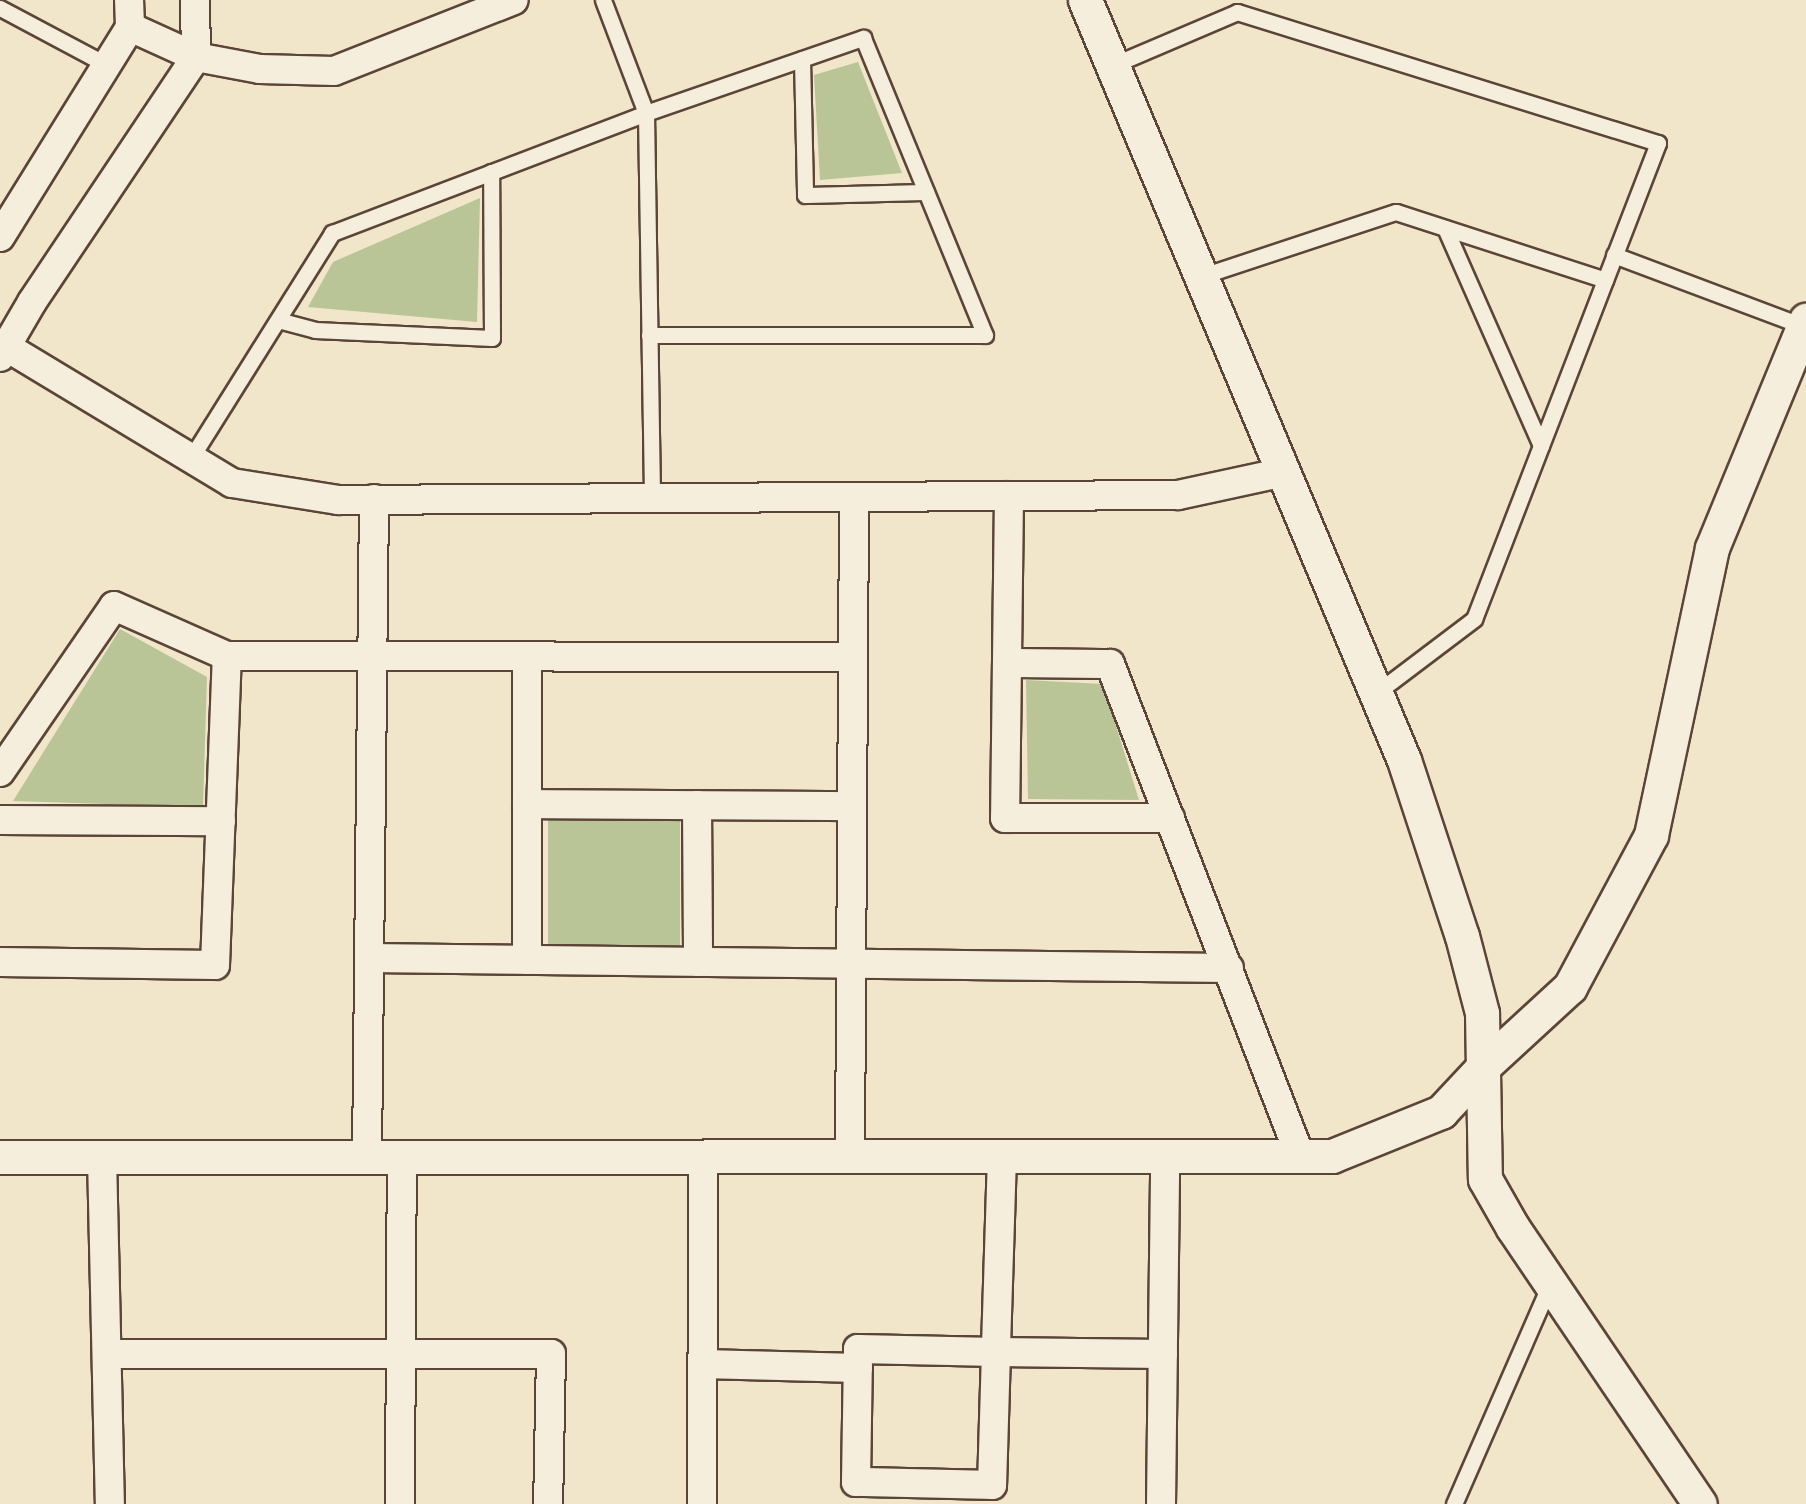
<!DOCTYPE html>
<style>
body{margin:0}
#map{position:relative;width:1806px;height:1504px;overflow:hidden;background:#f1e5ca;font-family:"IM FELL English",serif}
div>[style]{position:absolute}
.green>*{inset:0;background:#b9c597;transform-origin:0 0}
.roads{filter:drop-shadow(2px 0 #5b4537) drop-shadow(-2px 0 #5b4537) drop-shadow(0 2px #5b4537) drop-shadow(0 -2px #5b4537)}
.lane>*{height:15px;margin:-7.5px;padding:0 7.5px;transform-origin:7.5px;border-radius:7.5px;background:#f6eedd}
.street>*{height:28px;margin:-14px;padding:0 14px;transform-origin:14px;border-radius:14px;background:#f6eedd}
.secondary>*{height:33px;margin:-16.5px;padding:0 16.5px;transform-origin:16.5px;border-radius:16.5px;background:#f6eedd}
span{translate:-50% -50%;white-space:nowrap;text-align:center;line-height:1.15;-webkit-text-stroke:4.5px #f6eedd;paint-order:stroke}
</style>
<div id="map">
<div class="green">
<i style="clip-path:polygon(858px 62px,902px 173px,820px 180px,814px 75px)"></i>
<i style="clip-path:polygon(480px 198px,477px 322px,308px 307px,333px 262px)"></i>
<i style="clip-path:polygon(120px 629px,207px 677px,203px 807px,13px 801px)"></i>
<i style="clip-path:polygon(1026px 680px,1103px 684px,1139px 800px,1028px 799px)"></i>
<i style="left:548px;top:818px;width:132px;height:129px"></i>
</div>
<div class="roads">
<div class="lane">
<i style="left:603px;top:0;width:121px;rotate:69.2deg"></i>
<i style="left:646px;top:113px;width:385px;rotate:89.1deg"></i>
<i style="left:0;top:8px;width:121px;rotate:28deg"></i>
<i style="left:802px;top:59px;width:136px;rotate:88.7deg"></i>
<i style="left:805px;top:195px;width:121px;rotate:-1.4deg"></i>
<i style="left:1113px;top:65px;width:135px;rotate:-23.1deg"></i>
<i style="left:1237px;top:12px;width:441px;rotate:17.3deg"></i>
<i style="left:1658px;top:143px;width:510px;rotate:111.13deg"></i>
<i style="left:1474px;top:619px;width:123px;rotate:142.9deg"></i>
<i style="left:1445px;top:228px;width:238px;rotate:66.2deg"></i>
<i style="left:1614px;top:255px;width:202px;rotate:20.6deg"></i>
<i style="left:1202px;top:276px;width:204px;rotate:-18.3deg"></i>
<i style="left:1396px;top:212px;width:220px;rotate:18deg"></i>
<i style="left:278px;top:320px;width:38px;rotate:15deg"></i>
<i style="left:315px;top:330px;width:177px;rotate:2.6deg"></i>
<i style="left:492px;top:338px;width:166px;rotate:-90.3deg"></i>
<i style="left:191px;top:458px;width:266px;rotate:-57.9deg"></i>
<i style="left:332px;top:233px;width:336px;rotate:-20.9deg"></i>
<i style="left:646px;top:113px;width:230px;rotate:-19.1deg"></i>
<i style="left:863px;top:38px;width:321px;rotate:67.7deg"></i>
<i style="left:985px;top:335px;width:336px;rotate:180deg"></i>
<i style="left:1454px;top:1504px;width:242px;rotate:-66.4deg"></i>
</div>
<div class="street">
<i style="left:130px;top:27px;width:72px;rotate:24.4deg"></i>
<i style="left:196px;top:57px;width:65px;rotate:10.6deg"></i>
<i style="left:260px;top:69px;width:74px;rotate:1.5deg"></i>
<i style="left:334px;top:71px;width:193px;rotate:-21.5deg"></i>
<i style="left:0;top:237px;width:247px;rotate:-58.2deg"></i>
<i style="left:130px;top:27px;width:27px;rotate:-92deg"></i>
<i style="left:0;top:343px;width:271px;rotate:31.1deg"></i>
<i style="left:232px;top:483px;width:107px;rotate:9.1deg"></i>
<i style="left:338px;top:500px;width:840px;rotate:-0.34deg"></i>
<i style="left:1178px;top:495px;width:108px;rotate:-12.2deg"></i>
<i style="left:0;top:357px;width:64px;rotate:-59.8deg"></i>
<i style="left:32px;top:302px;width:295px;rotate:-56.2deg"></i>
<i style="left:196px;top:57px;width:57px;rotate:-91deg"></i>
<i style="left:1009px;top:496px;width:322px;rotate:90.7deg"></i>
<i style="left:1005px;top:818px;width:165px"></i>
<i style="left:527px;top:657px;width:303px;rotate:90deg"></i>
<i style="left:1007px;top:663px;width:103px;rotate:0.6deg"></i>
<i style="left:1110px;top:664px;width:527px;rotate:68.88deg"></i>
<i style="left:0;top:772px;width:201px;rotate:-55.5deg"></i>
<i style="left:114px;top:606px;width:124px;rotate:23.9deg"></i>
<i style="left:227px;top:656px;width:626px;rotate:0.09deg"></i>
<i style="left:527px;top:804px;width:325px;rotate:0.4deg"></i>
<i style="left:697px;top:805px;width:157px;rotate:89.6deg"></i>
<i style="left:0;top:820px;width:221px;rotate:0.3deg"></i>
<i style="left:369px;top:958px;width:860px;rotate:0.67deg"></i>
<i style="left:0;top:962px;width:215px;rotate:0.8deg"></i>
<i style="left:215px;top:965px;width:309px;rotate:-87.8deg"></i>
<i style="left:367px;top:1156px;width:657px;rotate:-89.39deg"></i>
<i style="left:850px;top:1156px;width:659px;rotate:-89.65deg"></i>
<i style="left:1002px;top:1156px;width:196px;rotate:91.8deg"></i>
<i style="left:996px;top:1352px;width:133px;rotate:91.7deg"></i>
<i style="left:992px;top:1485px;width:136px;rotate:-178.7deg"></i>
<i style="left:856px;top:1482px;width:133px;rotate:-89.1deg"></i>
<i style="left:858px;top:1349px;width:138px;rotate:1.2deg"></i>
<i style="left:996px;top:1352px;width:167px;rotate:0.7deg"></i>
<i style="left:102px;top:1157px;width:347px;rotate:88.7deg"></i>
<i style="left:107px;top:1354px;width:444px"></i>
<i style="left:551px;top:1354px;width:150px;rotate:91.1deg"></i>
<i style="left:702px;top:1364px;width:156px;rotate:1.5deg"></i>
<i style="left:400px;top:1504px;width:348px;rotate:-89.7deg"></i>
<i style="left:702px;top:1504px;width:348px;rotate:-89.8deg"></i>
<i style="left:1161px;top:1504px;width:348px;rotate:-89.3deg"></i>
</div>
<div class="secondary">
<i style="left:1085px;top:0;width:824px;rotate:67.23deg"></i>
<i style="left:1404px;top:760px;width:185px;rotate:71.8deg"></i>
<i style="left:1462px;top:936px;width:80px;rotate:75.4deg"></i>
<i style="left:1482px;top:1013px;width:166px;rotate:89deg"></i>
<i style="left:1485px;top:1179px;width:56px;rotate:60.3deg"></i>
<i style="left:1513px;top:1228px;width:333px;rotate:55.9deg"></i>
<i style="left:0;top:1157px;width:1332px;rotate:-0.04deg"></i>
<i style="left:1332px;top:1156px;width:118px;rotate:-22deg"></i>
<i style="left:1441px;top:1112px;width:62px;rotate:-47deg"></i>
<i style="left:1483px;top:1067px;width:118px;rotate:-42.6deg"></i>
<i style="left:1570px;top:987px;width:172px;rotate:-61.9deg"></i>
<i style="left:1651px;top:835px;width:293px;rotate:-78deg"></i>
<i style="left:1712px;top:548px;width:247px;rotate:-67.6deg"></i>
</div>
</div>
</div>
